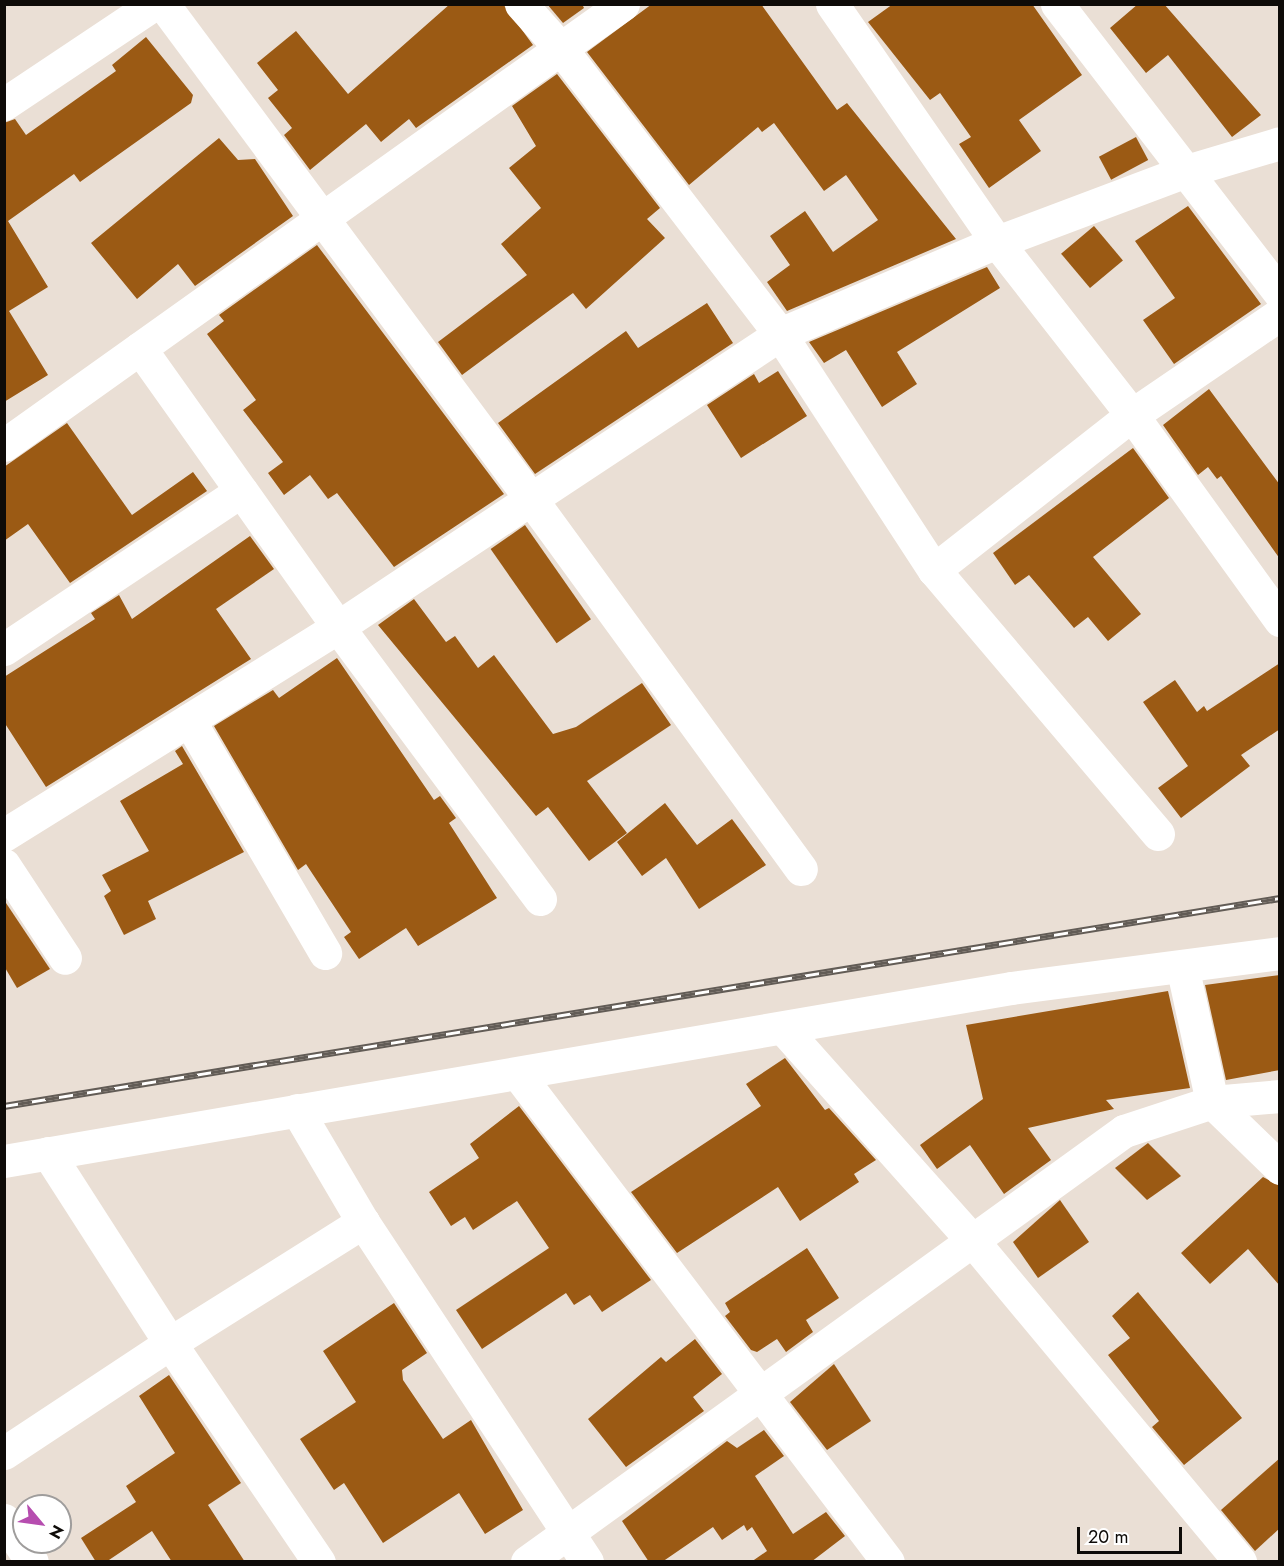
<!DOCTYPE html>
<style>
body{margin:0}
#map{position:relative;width:1284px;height:1566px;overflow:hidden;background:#eadfd5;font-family:Jost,sans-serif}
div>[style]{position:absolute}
.building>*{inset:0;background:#9b5a14;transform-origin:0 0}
.street>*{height:33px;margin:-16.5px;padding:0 16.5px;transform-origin:16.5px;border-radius:16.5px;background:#fff}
.rail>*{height:7px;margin-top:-3.5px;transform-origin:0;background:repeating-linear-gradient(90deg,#fff 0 14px,#625c56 0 28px);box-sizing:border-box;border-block:2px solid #625c56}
span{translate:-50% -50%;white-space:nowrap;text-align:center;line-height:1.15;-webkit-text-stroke:4.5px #fff;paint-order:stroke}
.frame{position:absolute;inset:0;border:6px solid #0e0b08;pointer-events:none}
.north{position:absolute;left:12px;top:1494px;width:60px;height:60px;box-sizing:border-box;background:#fff;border:2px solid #9f9d9c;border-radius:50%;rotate:119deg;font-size:16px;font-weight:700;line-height:24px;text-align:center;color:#0e0b08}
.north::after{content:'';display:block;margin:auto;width:21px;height:27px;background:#b64daf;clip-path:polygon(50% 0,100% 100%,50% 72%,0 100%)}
.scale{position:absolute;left:1077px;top:1527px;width:105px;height:27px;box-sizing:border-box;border:3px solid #0e0b08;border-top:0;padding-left:8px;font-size:18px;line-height:21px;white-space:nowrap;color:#0e0b08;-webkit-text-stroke:4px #fff;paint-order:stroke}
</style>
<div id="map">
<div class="building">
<i style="clip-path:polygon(450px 4px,503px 4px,533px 45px,416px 128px,409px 119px,381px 142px,366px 124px,310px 170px,284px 135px,292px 128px,268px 98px,278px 90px,257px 63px,296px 31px,348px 94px)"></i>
<i style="clip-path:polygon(547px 4px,582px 4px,584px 8px,563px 23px)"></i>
<i style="clip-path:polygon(652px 4px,761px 4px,837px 110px,847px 103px,956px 239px,787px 311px,767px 282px,790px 265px,770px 236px,805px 211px,833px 252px,878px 220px,846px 175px,824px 191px,774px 123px,762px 132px,758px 127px,689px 185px,587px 52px)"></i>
<i style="clip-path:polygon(893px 4px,1032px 4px,1082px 75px,1019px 120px,1041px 151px,989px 188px,959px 144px,971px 137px,940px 93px,930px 100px,868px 22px)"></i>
<i style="clip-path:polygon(1138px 4px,1164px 4px,1261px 115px,1232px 137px,1168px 55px,1146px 73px,1110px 28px)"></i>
<i style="clip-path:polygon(146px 37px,193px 95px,191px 103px,80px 182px,74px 174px,8px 221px,48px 287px,9px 311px,48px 375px,4px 402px,4px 123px,15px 119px,26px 135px,116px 71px,112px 65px)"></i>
<i style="clip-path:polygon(557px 74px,660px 208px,647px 219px,665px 238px,586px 309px,573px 293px,462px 375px,438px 342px,527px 275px,501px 244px,541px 208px,509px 168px,536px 146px,512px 106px)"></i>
<i style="left:1136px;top:137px;width:26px;height:42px;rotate:62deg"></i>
<i style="clip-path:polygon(219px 138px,238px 160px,255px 159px,293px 216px,195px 286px,178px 264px,137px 299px,91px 243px)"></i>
<i style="clip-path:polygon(1188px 206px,1261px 304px,1174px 364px,1143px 320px,1175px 298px,1135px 241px)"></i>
<i style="left:1094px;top:226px;width:45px;height:43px;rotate:50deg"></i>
<i style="clip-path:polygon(317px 245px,504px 494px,394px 567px,337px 493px,328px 499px,310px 475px,284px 495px,268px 473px,283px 462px,243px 410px,256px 400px,207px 334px,224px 321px,219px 315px)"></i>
<i style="clip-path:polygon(987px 267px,1000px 288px,897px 352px,917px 384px,882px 407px,846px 350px,824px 363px,809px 342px)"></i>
<i style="clip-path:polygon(707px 303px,733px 343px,535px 474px,498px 423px,626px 331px,638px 348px)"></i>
<i style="clip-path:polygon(778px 371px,807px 416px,741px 458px,707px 405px,754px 374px,759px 383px)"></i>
<i style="clip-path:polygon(1209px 389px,1280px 485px,1280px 559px,1221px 476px,1217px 479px,1208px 467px,1198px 475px,1163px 425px)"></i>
<i style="clip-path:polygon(67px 423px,132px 515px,193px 472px,207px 491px,70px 583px,28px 524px,4px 541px,4px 467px)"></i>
<i style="clip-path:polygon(1133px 448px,1169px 498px,1093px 557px,1141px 614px,1108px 641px,1088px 617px,1074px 628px,1029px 575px,1015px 585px,993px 553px)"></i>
<i style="left:525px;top:525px;width:115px;height:42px;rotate:55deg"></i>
<i style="clip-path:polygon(250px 536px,274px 569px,216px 609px,251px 659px,46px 787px,4px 722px,4px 677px,95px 619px,91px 613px,119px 595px,132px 619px)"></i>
<i style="clip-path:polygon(414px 599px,446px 642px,455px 636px,478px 668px,494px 655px,553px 734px,576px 727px,642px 683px,671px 725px,587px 781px,627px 833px,589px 861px,548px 807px,536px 816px,378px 625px)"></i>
<i style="clip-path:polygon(337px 658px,434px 800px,440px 796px,456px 818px,449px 823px,497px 898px,418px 946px,406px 928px,359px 959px,344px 937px,351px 932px,306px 864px,298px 870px,214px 726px,273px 690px,279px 698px)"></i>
<i style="clip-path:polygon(1280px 663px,1280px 729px,1241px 755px,1250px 766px,1181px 818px,1158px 788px,1188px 766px,1143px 702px,1175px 680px,1197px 712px,1204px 706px,1207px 711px)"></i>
<i style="clip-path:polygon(182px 746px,244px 852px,148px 901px,156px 919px,124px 935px,104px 896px,111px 891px,102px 875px,149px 851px,120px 801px,183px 764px,175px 751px)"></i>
<i style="clip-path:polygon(665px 803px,697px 845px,732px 819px,766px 865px,699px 909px,666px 858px,642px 876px,617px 842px)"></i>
<i style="clip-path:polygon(4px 900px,50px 969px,17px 988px,4px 966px)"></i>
<i style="clip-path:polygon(1280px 975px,1280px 1070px,1226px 1080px,1205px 985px)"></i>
<i style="clip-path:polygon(1168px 991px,1190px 1088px,1106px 1100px,1114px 1109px,1028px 1128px,1051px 1160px,1004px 1194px,970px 1145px,937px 1169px,920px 1145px,983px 1099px,966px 1025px)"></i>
<i style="clip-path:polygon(785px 1058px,825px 1110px,829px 1108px,876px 1160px,854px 1174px,859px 1182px,800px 1221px,778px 1187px,677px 1253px,631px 1192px,761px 1106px,746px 1084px)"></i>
<i style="clip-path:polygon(519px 1106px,651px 1280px,602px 1312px,590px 1295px,574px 1305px,566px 1293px,482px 1349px,456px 1310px,549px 1248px,517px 1201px,473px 1230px,465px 1217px,451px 1226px,429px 1192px,479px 1158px,470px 1144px)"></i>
<i style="clip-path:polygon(1148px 1143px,1181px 1176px,1147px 1200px,1115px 1168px)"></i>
<i style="clip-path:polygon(1263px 1177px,1280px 1186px,1280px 1286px,1248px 1249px,1210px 1284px,1181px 1253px)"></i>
<i style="clip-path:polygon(1060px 1200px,1089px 1242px,1038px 1278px,1013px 1242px)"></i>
<i style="clip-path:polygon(807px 1248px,839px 1298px,806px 1320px,813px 1332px,786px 1352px,777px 1339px,757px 1352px,751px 1350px,725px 1316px,730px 1312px,725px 1303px)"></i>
<i style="clip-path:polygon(1138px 1292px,1242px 1418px,1184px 1465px,1152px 1427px,1159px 1421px,1108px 1355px,1130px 1338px,1112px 1316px)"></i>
<i style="clip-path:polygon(394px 1303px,427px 1353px,402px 1370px,403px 1380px,443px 1439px,471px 1420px,523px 1510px,485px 1534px,459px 1493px,383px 1543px,344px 1483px,334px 1490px,300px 1439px,356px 1402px,323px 1351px)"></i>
<i style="clip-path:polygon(695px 1339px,722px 1374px,693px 1397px,704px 1411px,626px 1467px,588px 1419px,661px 1357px,666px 1362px)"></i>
<i style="clip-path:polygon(834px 1364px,871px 1421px,827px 1450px,790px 1402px)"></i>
<i style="clip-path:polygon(169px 1375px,241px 1483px,208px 1505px,245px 1562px,172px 1562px,152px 1531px,106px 1562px,96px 1562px,81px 1538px,136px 1502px,126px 1486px,175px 1453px,139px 1396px)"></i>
<i style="clip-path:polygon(764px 1430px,784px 1456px,755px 1476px,793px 1534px,826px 1512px,845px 1536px,811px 1562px,751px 1562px,767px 1551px,752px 1527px,747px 1531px,744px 1525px,722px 1540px,713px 1527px,662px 1562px,649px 1562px,622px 1521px,727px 1441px,737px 1448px)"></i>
<i style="clip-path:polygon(1280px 1458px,1280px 1528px,1255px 1551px,1221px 1510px)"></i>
</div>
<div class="street">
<i style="left:163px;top:4px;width:617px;rotate:53.37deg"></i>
<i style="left:531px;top:499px;width:299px;rotate:-33.5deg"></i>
<i style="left:780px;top:334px;width:282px;rotate:56.9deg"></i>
<i style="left:521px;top:4px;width:62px;rotate:48.3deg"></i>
<i style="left:562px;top:50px;width:358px;rotate:52.5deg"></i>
<i style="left:780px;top:334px;width:236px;rotate:-23deg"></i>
<i style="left:997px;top:242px;width:199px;rotate:-20.6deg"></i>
<i style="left:1183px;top:172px;width:101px;rotate:-16.6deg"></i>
<i style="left:832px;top:4px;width:290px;rotate:55.3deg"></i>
<i style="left:997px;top:242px;width:219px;rotate:52deg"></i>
<i style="left:1132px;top:415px;width:179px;rotate:-34.3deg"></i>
<i style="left:1057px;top:4px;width:366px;rotate:52.4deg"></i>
<i style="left:4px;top:104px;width:180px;rotate:-33.7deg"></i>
<i style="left:4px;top:445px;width:760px;rotate:-35.47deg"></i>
<i style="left:4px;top:649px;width:285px;rotate:-33.7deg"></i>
<i style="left:189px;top:720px;width:270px;rotate:59.7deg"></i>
<i style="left:1158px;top:834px;width:346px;rotate:-130.3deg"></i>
<i style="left:934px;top:570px;width:251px;rotate:-38.1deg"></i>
<i style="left:1132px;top:415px;width:253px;rotate:54.2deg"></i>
<i style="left:4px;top:835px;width:393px;rotate:-31.9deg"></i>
<i style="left:338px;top:627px;width:342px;rotate:-125.4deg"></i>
<i style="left:4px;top:865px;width:111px;rotate:56.7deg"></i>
<i style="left:540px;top:899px;width:339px;rotate:-126.6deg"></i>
<i style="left:338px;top:627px;width:232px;rotate:-33.6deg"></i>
<i style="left:531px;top:499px;width:458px;rotate:53.9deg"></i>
<i style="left:783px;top:1028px;width:284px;rotate:48.3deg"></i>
<i style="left:972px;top:1240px;width:419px;rotate:50.2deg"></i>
<i style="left:518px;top:1074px;width:612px;rotate:52.83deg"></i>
<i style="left:1280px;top:1096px;width:68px;rotate:175deg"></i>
<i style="left:1212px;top:1102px;width:95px;rotate:44.1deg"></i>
<i style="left:297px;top:1110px;width:130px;rotate:59.5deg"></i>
<i style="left:363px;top:1222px;width:407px;rotate:56.6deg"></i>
<i style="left:48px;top:1153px;width:226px;rotate:57.3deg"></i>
<i style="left:170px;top:1343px;width:228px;rotate:-32.1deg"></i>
<i style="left:4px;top:1161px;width:1022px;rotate:-9.75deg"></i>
<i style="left:1011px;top:988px;width:271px;rotate:-7.4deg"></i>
<i style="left:4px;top:1453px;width:199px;rotate:-33.5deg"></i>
<i style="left:170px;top:1343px;width:265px;rotate:55.8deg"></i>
<i style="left:4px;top:1520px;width:50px;rotate:56.3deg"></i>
<i style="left:527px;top:1562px;width:736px;rotate:-35.83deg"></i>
<i style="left:1124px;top:1131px;width:93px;rotate:-18.2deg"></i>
<i style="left:1212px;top:1102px;width:139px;rotate:-102.4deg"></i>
</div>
<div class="rail">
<i style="left:4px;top:1106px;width:1293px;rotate:-9.26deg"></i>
</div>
<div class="frame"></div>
<div class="north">N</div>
<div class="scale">20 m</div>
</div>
